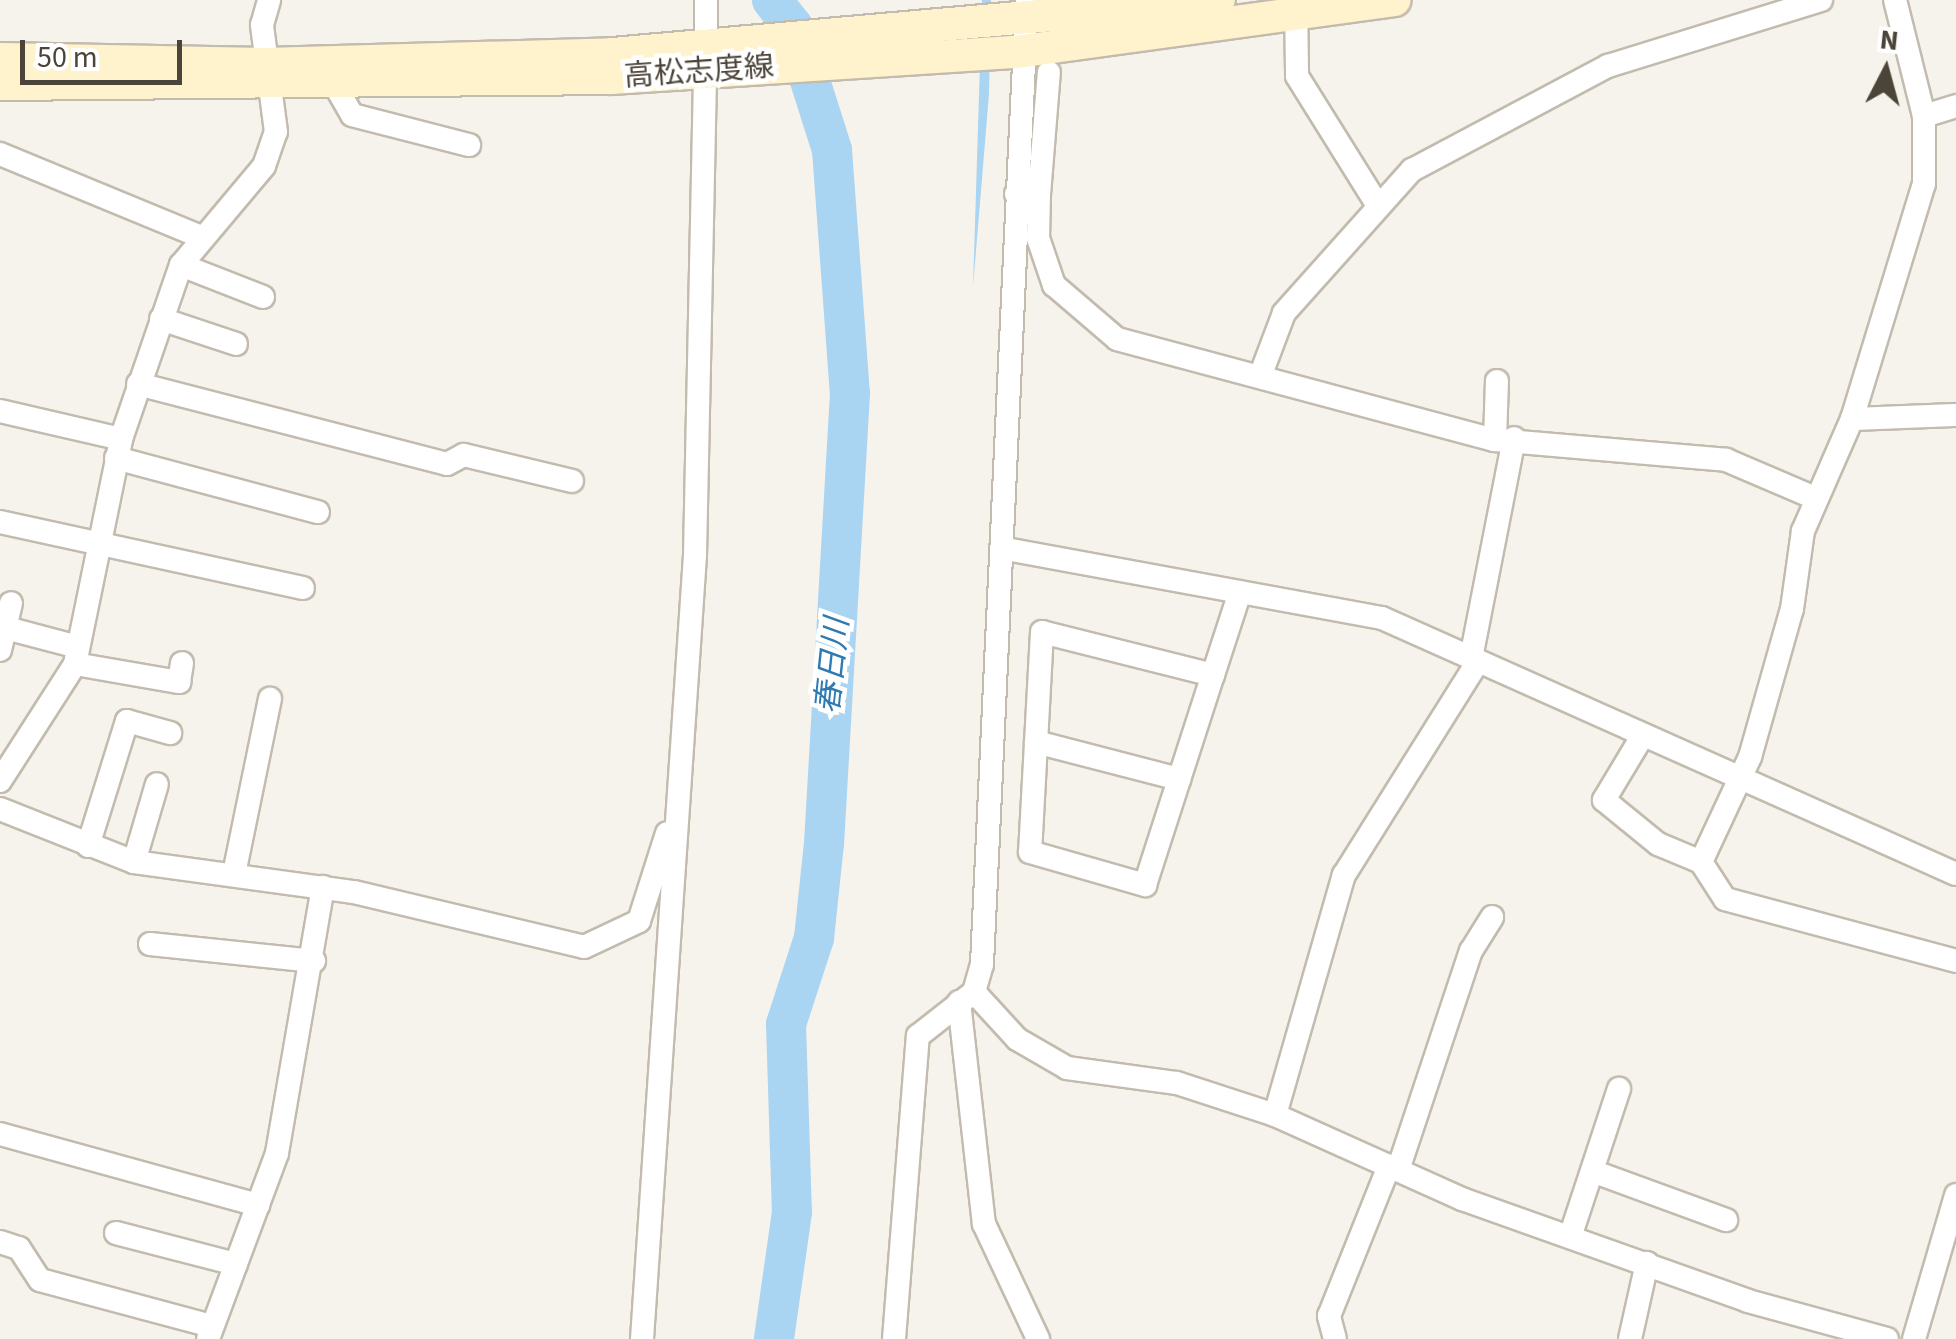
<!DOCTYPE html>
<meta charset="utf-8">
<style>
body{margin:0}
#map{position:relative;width:1956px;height:1339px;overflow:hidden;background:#f6f3ec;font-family:"Source Sans 3","Noto Sans JP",sans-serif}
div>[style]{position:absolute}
.water>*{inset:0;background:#a9d4f2}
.river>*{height:40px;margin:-20px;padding:0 20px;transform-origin:20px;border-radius:20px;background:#a9d4f2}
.roads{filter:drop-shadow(2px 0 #c2bbae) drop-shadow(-2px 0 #c2bbae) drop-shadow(0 2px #c2bbae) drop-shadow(0 -2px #c2bbae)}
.street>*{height:22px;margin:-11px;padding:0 11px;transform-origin:11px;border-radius:11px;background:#fff}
.secondary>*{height:32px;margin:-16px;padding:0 16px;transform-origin:16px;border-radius:16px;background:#fff3cd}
span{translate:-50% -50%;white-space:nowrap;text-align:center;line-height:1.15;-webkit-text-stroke:9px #fff;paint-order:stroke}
.street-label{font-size:30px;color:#4b4439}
.water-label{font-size:32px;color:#2e7ab2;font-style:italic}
.north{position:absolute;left:1836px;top:20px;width:100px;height:100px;-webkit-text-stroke:8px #fff;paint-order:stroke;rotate:6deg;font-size:28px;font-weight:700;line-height:40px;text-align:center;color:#4b4439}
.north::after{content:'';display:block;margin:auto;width:35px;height:45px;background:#4b4439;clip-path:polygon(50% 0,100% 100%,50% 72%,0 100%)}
.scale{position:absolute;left:20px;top:40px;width:162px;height:45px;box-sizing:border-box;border:5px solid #4b4439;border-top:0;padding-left:12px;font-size:30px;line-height:35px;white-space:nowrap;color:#4b4439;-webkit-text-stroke:8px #fff;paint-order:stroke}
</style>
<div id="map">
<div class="water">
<i style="clip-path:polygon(982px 0,991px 0,989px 94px,973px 287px)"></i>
</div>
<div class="river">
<i style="left:772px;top:0;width:34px;rotate:52deg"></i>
<i style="left:793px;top:27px;width:129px;rotate:72.4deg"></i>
<i style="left:832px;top:150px;width:244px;rotate:85.8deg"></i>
<i style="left:850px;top:393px;width:451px;rotate:93.3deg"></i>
<i style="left:824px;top:843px;width:96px;rotate:96deg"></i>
<i style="left:814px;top:938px;width:90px;rotate:108deg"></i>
<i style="left:786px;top:1024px;width:188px;rotate:88.2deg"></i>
<i style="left:792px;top:1212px;width:128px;rotate:98.1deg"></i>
</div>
<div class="roads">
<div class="street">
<i style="left:706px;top:0;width:46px;rotate:90deg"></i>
<i style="left:1296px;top:1px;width:75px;rotate:89.2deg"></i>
<i style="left:1297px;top:76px;width:151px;rotate:58deg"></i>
<i style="left:336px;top:87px;width:32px;rotate:60deg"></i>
<i style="left:352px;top:115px;width:121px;rotate:14.4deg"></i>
<i style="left:1924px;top:116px;width:34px;rotate:-17deg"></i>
<i style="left:0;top:154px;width:215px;rotate:22.4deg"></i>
<i style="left:1016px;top:194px;width:23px;rotate:2deg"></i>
<i style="left:1039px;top:195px;width:43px;rotate:91.3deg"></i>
<i style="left:1038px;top:238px;width:50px;rotate:71.2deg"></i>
<i style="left:1054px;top:285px;width:83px;rotate:40.6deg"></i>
<i style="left:1117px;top:339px;width:391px;rotate:15deg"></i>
<i style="left:1495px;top:440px;width:232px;rotate:4.9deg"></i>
<i style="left:1726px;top:460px;width:97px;rotate:23.1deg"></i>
<i style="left:1039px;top:195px;width:123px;rotate:-85.4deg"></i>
<i style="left:181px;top:265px;width:88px;rotate:21.3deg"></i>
<i style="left:161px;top:319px;width:79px;rotate:18.4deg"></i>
<i style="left:1261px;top:374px;width:65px;rotate:-69.3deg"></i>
<i style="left:1284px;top:313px;width:192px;rotate:-48.2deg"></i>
<i style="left:1412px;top:170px;width:222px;rotate:-28deg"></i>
<i style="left:1608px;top:66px;width:223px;rotate:-17.2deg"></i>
<i style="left:138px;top:384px;width:319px;rotate:14.5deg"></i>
<i style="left:447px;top:464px;width:19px;rotate:-28deg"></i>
<i style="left:464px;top:455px;width:111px;rotate:13.5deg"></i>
<i style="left:0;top:411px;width:124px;rotate:13deg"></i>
<i style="left:1852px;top:419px;width:104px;rotate:-2.2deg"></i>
<i style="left:1495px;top:440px;width:59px;rotate:-88.1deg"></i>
<i style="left:116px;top:458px;width:209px;rotate:15deg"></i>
<i style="left:0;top:522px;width:310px;rotate:12.3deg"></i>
<i style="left:1006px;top:549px;width:382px;rotate:10.4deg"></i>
<i style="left:1382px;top:618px;width:628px;rotate:24.04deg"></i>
<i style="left:6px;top:628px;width:74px;rotate:14.8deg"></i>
<i style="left:0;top:650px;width:48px;rotate:-76.8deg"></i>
<i style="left:1471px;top:658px;width:224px;rotate:-78.9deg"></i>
<i style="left:75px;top:664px;width:106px;rotate:9.8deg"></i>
<i style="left:179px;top:682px;width:19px;rotate:-81deg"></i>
<i style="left:1213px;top:675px;width:176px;rotate:-165.9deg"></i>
<i style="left:1042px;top:632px;width:220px;rotate:93.1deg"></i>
<i style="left:1030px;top:852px;width:120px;rotate:16deg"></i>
<i style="left:1145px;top:885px;width:221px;rotate:-72.1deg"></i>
<i style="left:1213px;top:675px;width:87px;rotate:-72deg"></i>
<i style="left:1643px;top:735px;width:76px;rotate:121deg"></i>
<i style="left:1604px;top:800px;width:70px;rotate:39.2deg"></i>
<i style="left:1658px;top:844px;width:47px;rotate:22.7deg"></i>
<i style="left:1701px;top:862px;width:44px;rotate:57deg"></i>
<i style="left:1725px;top:899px;width:239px;rotate:15deg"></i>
<i style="left:1036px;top:742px;width:148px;rotate:14.5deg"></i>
<i style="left:0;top:781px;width:139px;rotate:-57.3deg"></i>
<i style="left:75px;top:664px;width:230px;rotate:-78.4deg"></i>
<i style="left:121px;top:439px;width:184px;rotate:-71deg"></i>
<i style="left:181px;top:265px;width:129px;rotate:-50deg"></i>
<i style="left:264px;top:166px;width:36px;rotate:-71deg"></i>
<i style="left:276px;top:132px;width:108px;rotate:-97.5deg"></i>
<i style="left:262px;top:25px;width:26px;rotate:-74deg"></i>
<i style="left:0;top:809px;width:144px;rotate:21.6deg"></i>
<i style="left:134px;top:862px;width:222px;rotate:7.8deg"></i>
<i style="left:354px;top:892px;width:236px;rotate:13.4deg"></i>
<i style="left:584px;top:947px;width:61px;rotate:-25.3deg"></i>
<i style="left:639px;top:921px;width:92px;rotate:-72.3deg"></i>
<i style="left:88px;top:846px;width:131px;rotate:-72.7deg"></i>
<i style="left:127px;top:721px;width:45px;rotate:15.6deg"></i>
<i style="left:134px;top:862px;width:81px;rotate:-73.6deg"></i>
<i style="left:1701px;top:862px;width:116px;rotate:-65deg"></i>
<i style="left:1750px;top:757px;width:154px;rotate:-74.2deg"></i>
<i style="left:1792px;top:609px;width:79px;rotate:-82deg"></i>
<i style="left:1803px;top:531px;width:122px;rotate:-66.4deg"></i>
<i style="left:1852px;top:419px;width:246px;rotate:-73deg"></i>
<i style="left:1924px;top:184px;width:68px;rotate:-90deg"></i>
<i style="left:1924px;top:116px;width:120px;rotate:-104deg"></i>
<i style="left:234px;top:874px;width:179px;rotate:-78.4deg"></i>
<i style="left:150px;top:944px;width:165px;rotate:5.9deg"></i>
<i style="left:974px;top:992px;width:64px;rotate:47.5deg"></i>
<i style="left:1017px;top:1039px;width:58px;rotate:30.1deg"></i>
<i style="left:1067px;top:1068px;width:111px;rotate:7.8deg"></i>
<i style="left:1177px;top:1083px;width:103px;rotate:18.1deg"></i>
<i style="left:1275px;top:1115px;width:205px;rotate:24.2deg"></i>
<i style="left:1462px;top:1199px;width:304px;rotate:19.6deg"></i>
<i style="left:1748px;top:1301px;width:144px;rotate:15.3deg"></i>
<i style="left:959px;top:1002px;width:223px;rotate:83.6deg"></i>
<i style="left:984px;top:1224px;width:127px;rotate:64.8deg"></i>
<i style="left:1275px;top:1115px;width:250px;rotate:-74deg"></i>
<i style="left:1344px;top:875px;width:252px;rotate:-57.9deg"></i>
<i style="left:0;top:1134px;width:268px;rotate:15.4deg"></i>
<i style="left:1398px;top:1170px;width:231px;rotate:-71.6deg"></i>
<i style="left:1471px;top:951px;width:40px;rotate:-58deg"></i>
<i style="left:1592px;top:1171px;width:143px;rotate:20.1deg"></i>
<i style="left:116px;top:1233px;width:124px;rotate:14.5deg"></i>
<i style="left:1571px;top:1234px;width:153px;rotate:-71.7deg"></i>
<i style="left:0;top:1242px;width:20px;rotate:18deg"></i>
<i style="left:19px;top:1248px;width:38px;rotate:57deg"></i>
<i style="left:40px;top:1280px;width:178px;rotate:15deg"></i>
<i style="left:208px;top:1339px;width:198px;rotate:-69.6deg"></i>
<i style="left:277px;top:1153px;width:270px;rotate:-80.2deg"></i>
<i style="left:642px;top:1339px;width:786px;rotate:-86.13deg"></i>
<i style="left:695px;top:555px;width:484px;rotate:-88.8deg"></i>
<i style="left:894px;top:1339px;width:304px;rotate:-85.5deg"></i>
<i style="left:918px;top:1036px;width:71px;rotate:-38.2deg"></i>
<i style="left:974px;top:992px;width:29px;rotate:-74deg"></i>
<i style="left:982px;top:964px;width:965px;rotate:-87.33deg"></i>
<i style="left:1335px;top:1339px;width:24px;rotate:-105deg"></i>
<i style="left:1329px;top:1316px;width:162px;rotate:-68.2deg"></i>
<i style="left:1630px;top:1339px;width:78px;rotate:-77.4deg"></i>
<i style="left:1914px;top:1339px;width:150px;rotate:-73.7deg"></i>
</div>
<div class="secondary">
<i style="left:0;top:59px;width:265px;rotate:1.1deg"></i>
<i style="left:265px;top:64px;width:348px;rotate:-1.6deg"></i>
<i style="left:613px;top:54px;width:608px;rotate:-5.09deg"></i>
<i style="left:0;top:84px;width:612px;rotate:-0.56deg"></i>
<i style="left:612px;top:78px;width:405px;rotate:-3.7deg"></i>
<i style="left:1016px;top:52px;width:382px;rotate:-7.8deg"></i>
</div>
</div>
<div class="street-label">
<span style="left:699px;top:72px;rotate:-4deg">高松志度線</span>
</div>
<div class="water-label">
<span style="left:833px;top:666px;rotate:-84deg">春日川</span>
</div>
<div class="north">N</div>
<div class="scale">50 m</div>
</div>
